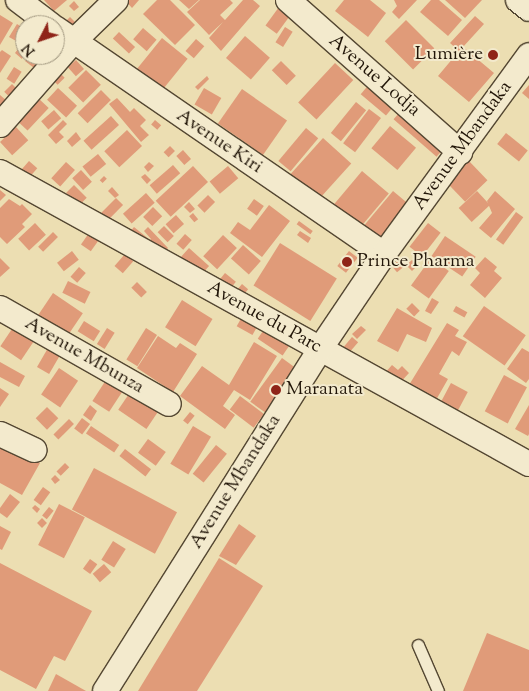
<!DOCTYPE html>
<meta charset="utf-8">
<style>
body{margin:0}
#map{position:relative;width:529px;height:691px;overflow:hidden;background:#ecdeb2;font-family:"Sorts Mill Goudy",serif}
div>[style]{position:absolute}
.building>*{inset:0;background:#e09b79;transform-origin:0 0}
.roads{filter:drop-shadow(1px 0 #544732) drop-shadow(-1px 0 #544732) drop-shadow(0 1px #544732) drop-shadow(0 -1px #544732)}
.lane>*{height:11px;margin:-5.5px;padding:0 5.5px;transform-origin:5.5px;border-radius:5.5px;background:#f3eacd}
.street>*{height:24px;margin:-12px;padding:0 12px;transform-origin:12px;border-radius:12px;background:#f3eacd}
.dots>*{width:14px;height:14px;translate:-50% -50%;box-sizing:border-box;border:2px solid #f3eacd;border-radius:50%}
span{translate:-50% -50%;white-space:nowrap;text-align:center;line-height:1.15;-webkit-text-stroke:4px #f3eacd;paint-order:stroke}
.poi-label{font-size:19px;color:#211508}
.right{translate:-100% -50%;text-align:right}
.left{translate:0 -50%;text-align:left}
.street-label{font-size:19px;color:#211508}
.north{position:absolute;left:15px;top:15px;width:50px;height:50px;box-sizing:border-box;background:#f3eacd;border:1px solid #9f957e;border-radius:50%;rotate:229deg;font-size:14px;font-weight:700;line-height:20px;text-align:center;color:#211508}
.north::after{content:'';display:block;margin:auto;width:18px;height:22px;background:#8f2418;clip-path:polygon(50% 0,100% 100%,50% 72%,0 100%)}
</style>
<div id="map">
<div class="building">
<i style="clip-path:polygon(44px 0,67px 0,54px 11px)"></i>
<i style="clip-path:polygon(125px 0,139px 0,132px 8px)"></i>
<i style="clip-path:polygon(157px 0,170px 0,195px 25px,175px 45px,143px 14px)"></i>
<i style="clip-path:polygon(179px 0,199px 0,189px 9px)"></i>
<i style="clip-path:polygon(200px 0,230px 0,233px 3px,220px 15px,225px 20px,243px 0,253px 0,260px 6px,221px 51px,209px 38px,223px 22px,209px 35px,187px 12px)"></i>
<i style="clip-path:polygon(344px 0,370px 0,386px 13px,368px 37px,335px 11px)"></i>
<i style="clip-path:polygon(394px 0,417px 0,399px 19px,392px 12px,397px 6px)"></i>
<i style="clip-path:polygon(431px 0,439px 0,462px 20px,448px 36px,420px 12px)"></i>
<i style="clip-path:polygon(445px 0,482px 0,465px 18px)"></i>
<i style="clip-path:polygon(74px 1px,79px 7px,74px 11px,69px 6px)"></i>
<i style="left:279px;top:7px;width:14px;height:23px;rotate:36deg"></i>
<i style="clip-path:polygon(0 15px,13px 23px,0 45px)"></i>
<i style="clip-path:polygon(475px 16px,484px 24px,463px 47px,494px 73px,469px 102px,438px 76px,459px 51px,450px 43px)"></i>
<i style="left:70px;top:17px;width:11px;height:15px;rotate:45deg"></i>
<i style="left:406px;top:20px;width:40px;height:30px;rotate:45deg"></i>
<i style="clip-path:polygon(17px 24px,25px 29px,25px 46px,9px 37px)"></i>
<i style="left:285px;top:27px;width:9px;height:18px;rotate:32deg"></i>
<i style="left:143px;top:28px;width:18px;height:15px;rotate:41deg"></i>
<i style="left:119px;top:32px;width:22px;height:9px;rotate:43deg"></i>
<i style="left:245px;top:36px;width:33px;height:29px;rotate:41deg"></i>
<i style="left:162px;top:38px;width:33px;height:46px;rotate:39deg"></i>
<i style="left:196px;top:39px;width:11px;height:16px;rotate:41deg"></i>
<i style="clip-path:polygon(21px 45px,25px 48px,22px 59px,15px 53px)"></i>
<i style="clip-path:polygon(2px 50px,11px 56px,0 73px,0 52px)"></i>
<i style="clip-path:polygon(29px 55px,37px 55px,50px 64px,43px 75px,25px 61px)"></i>
<i style="left:76px;top:60px;width:12px;height:11px;rotate:48deg"></i>
<i style="left:281px;top:61px;width:21px;height:13px;rotate:45deg"></i>
<i style="left:335px;top:63px;width:25px;height:54px;rotate:43deg"></i>
<i style="left:14px;top:67px;width:9px;height:14px;rotate:32deg"></i>
<i style="left:86px;top:70px;width:21px;height:25px;rotate:45deg"></i>
<i style="left:59px;top:72px;width:8px;height:10px;rotate:45deg"></i>
<i style="clip-path:polygon(207px 76px,209px 79px,198px 90px,195px 87px)"></i>
<i style="left:371px;top:82px;width:33px;height:16px;rotate:40deg"></i>
<i style="left:12px;top:84px;width:8px;height:11px;rotate:45deg"></i>
<i style="clip-path:polygon(529px 85px,529px 99px,522px 93px)"></i>
<i style="left:58px;top:88px;width:26px;height:16px;rotate:43deg"></i>
<i style="left:204px;top:88px;width:20px;height:19px;rotate:30deg"></i>
<i style="left:242px;top:89px;width:55px;height:42px;rotate:35deg"></i>
<i style="left:101px;top:90px;width:14px;height:33px;rotate:45deg"></i>
<i style="clip-path:polygon(0 95px,14px 107px,9px 113px,0 105px)"></i>
<i style="left:37px;top:97px;width:16px;height:31px;rotate:43deg"></i>
<i style="clip-path:polygon(117px 98px,130px 112px,134px 108px,146px 120px,140px 126px,149px 135px,141px 142px,109px 104px)"></i>
<i style="left:356px;top:102px;width:13px;height:40px;rotate:39deg"></i>
<i style="left:406px;top:105px;width:57px;height:19px;rotate:41deg"></i>
<i style="left:369px;top:109px;width:15px;height:43px;rotate:37deg"></i>
<i style="left:54px;top:110px;width:11px;height:17px;rotate:49deg"></i>
<i style="left:111px;top:116px;width:12px;height:37px;rotate:48deg"></i>
<i style="clip-path:polygon(63px 120px,67px 124px,59px 132px,64px 137px,56px 144px,48px 135px)"></i>
<i style="left:155px;top:120px;width:8px;height:6px;rotate:40deg"></i>
<i style="left:390px;top:126px;width:34px;height:29px;rotate:40deg"></i>
<i style="left:16px;top:127px;width:18px;height:22px;rotate:47deg"></i>
<i style="left:306px;top:128px;width:16px;height:43px;rotate:40deg"></i>
<i style="left:127px;top:130px;width:22px;height:31px;rotate:47deg"></i>
<i style="clip-path:polygon(76px 132px,81px 139px,72px 147px,67px 141px)"></i>
<i style="left:506px;top:133px;width:28px;height:14px;rotate:39deg"></i>
<i style="left:323px;top:138px;width:38px;height:50px;rotate:42deg"></i>
<i style="left:170px;top:146px;width:7px;height:9px;rotate:45deg"></i>
<i style="left:183px;top:150px;width:12px;height:9px;rotate:48deg"></i>
<i style="left:98px;top:154px;width:13px;height:20px;rotate:51deg"></i>
<i style="left:468px;top:160px;width:28px;height:31px;rotate:46deg"></i>
<i style="left:29px;top:161px;width:11px;height:15px;rotate:41deg"></i>
<i style="left:66px;top:162px;width:12px;height:22px;rotate:42deg"></i>
<i style="clip-path:polygon(149px 162px,154px 166px,148px 172px,144px 167px)"></i>
<i style="left:173px;top:165px;width:11px;height:31px;rotate:49deg"></i>
<i style="left:193px;top:166px;width:22px;height:51px;rotate:47deg"></i>
<i style="left:228px;top:166px;width:16px;height:24px;rotate:50deg"></i>
<i style="left:81px;top:170px;width:16px;height:12px;rotate:47deg"></i>
<i style="left:362px;top:171px;width:35px;height:48px;rotate:40deg"></i>
<i style="clip-path:polygon(145px 174px,151px 180px,147px 184px,141px 177px)"></i>
<i style="left:104px;top:176px;width:4px;height:6px;rotate:45deg"></i>
<i style="left:74px;top:185px;width:18px;height:11px;rotate:45deg"></i>
<i style="clip-path:polygon(112px 187px,119px 195px,115px 198px,108px 191px)"></i>
<i style="clip-path:polygon(0 190px,6px 195px,0 201px)"></i>
<i style="left:393px;top:191px;width:25px;height:45px;rotate:40deg"></i>
<i style="left:477px;top:191px;width:19px;height:25px;rotate:47deg"></i>
<i style="clip-path:polygon(495px 191px,515px 209px,491px 238px,479px 228px,492px 213px,487px 201px)"></i>
<i style="left:146px;top:193px;width:13px;height:31px;rotate:48deg"></i>
<i style="left:208px;top:195px;width:10px;height:15px;rotate:45deg"></i>
<i style="left:116px;top:198px;width:10px;height:25px;rotate:45deg"></i>
<i style="clip-path:polygon(9px 199px,20px 206px,22px 204px,32px 214px,22px 224px,25px 227px,7px 244px,0 237px,0 208px)"></i>
<i style="left:254px;top:199px;width:12px;height:12px;rotate:35deg"></i>
<i style="clip-path:polygon(189px 202px,195px 209px,190px 213px,184px 207px)"></i>
<i style="clip-path:polygon(269px 205px,290px 221px,262px 257px,230px 233px,238px 222px,250px 230px)"></i>
<i style="left:153px;top:207px;width:13px;height:14px;rotate:45deg"></i>
<i style="left:516px;top:212px;width:9px;height:34px;rotate:36deg"></i>
<i style="left:193px;top:213px;width:8px;height:5px;rotate:50deg"></i>
<i style="left:176px;top:215px;width:12px;height:14px;rotate:48deg"></i>
<i style="left:299px;top:221px;width:17px;height:4px;rotate:36deg"></i>
<i style="left:35px;top:223px;width:16px;height:23px;rotate:47deg"></i>
<i style="left:428px;top:223px;width:16px;height:30px;rotate:38deg"></i>
<i style="left:164px;top:226px;width:14px;height:9px;rotate:45deg"></i>
<i style="left:134px;top:227px;width:19px;height:13px;rotate:39deg"></i>
<i style="clip-path:polygon(148px 227px,168px 248px,164px 252px,149px 241px,151px 239px,144px 231px)"></i>
<i style="clip-path:polygon(300px 231px,311px 238px,308px 243px,297px 235px)"></i>
<i style="left:53px;top:232px;width:7px;height:21px;rotate:45deg"></i>
<i style="left:89px;top:233px;width:12px;height:14px;rotate:35deg"></i>
<i style="left:185px;top:234px;width:9px;height:13px;rotate:41deg"></i>
<i style="left:223px;top:235px;width:19px;height:29px;rotate:43deg"></i>
<i style="left:445px;top:236px;width:37px;height:24px;rotate:34deg"></i>
<i style="left:280px;top:243px;width:67px;height:50px;rotate:32deg"></i>
<i style="left:243px;top:245px;width:24px;height:18px;rotate:42deg"></i>
<i style="left:189px;top:248px;width:27px;height:15px;rotate:42deg"></i>
<i style="left:72px;top:251px;width:11px;height:19px;rotate:52deg"></i>
<i style="left:349px;top:251px;width:11px;height:19px;rotate:38deg"></i>
<i style="left:125px;top:254px;width:11px;height:16px;rotate:41deg"></i>
<i style="clip-path:polygon(485px 257px,497px 267px,494px 271px,502px 278px,485px 298px,470px 285px,480px 273px,475px 268px)"></i>
<i style="clip-path:polygon(0 258px,10px 268px,0 277px)"></i>
<i style="left:431px;top:258px;width:22px;height:34px;rotate:36deg"></i>
<i style="clip-path:polygon(412px 260px,418px 265px,412px 271px,406px 265px)"></i>
<i style="left:398px;top:261px;width:8px;height:8px;rotate:50deg"></i>
<i style="left:79px;top:267px;width:9px;height:13px;rotate:41deg"></i>
<i style="left:225px;top:273px;width:14px;height:13px;rotate:39deg"></i>
<i style="left:68px;top:281px;width:25px;height:13px;rotate:26deg"></i>
<i style="left:137px;top:282px;width:14px;height:8px;rotate:45deg"></i>
<i style="left:242px;top:284px;width:8px;height:15px;rotate:40deg"></i>
<i style="left:53px;top:293px;width:36px;height:27px;rotate:34deg"></i>
<i style="clip-path:polygon(432px 298px,439px 302px,431px 314px,425px 311px)"></i>
<i style="left:182px;top:300px;width:36px;height:32px;rotate:32deg"></i>
<i style="left:412px;top:303px;width:11px;height:8px;rotate:45deg"></i>
<i style="left:456px;top:306px;width:13px;height:6px;rotate:29deg"></i>
<i style="left:484px;top:306px;width:51px;height:37px;rotate:35deg"></i>
<i style="clip-path:polygon(397px 308px,432px 328px,426px 342px,407px 334px,398px 352px,377px 341px)"></i>
<i style="left:243px;top:315px;width:18px;height:13px;rotate:29deg"></i>
<i style="left:84px;top:321px;width:19px;height:12px;rotate:32deg"></i>
<i style="left:16px;top:323px;width:25px;height:28px;rotate:34deg"></i>
<i style="clip-path:polygon(447px 323px,459px 330px,455px 336px,467px 342px,459px 356px,452px 351px,439px 374px,448px 379px,436px 400px,409px 385px)"></i>
<i style="clip-path:polygon(361px 326px,366px 330px,357px 339px,352px 334px)"></i>
<i style="left:107px;top:328px;width:9px;height:19px;rotate:32deg"></i>
<i style="left:146px;top:328px;width:13px;height:37px;rotate:32deg"></i>
<i style="left:265px;top:328px;width:30px;height:13px;rotate:34deg"></i>
<i style="clip-path:polygon(158px 336px,176px 348px,180px 343px,197px 354px,173px 392px,137px 368px)"></i>
<i style="left:352px;top:337px;width:8px;height:14px;rotate:40deg"></i>
<i style="clip-path:polygon(254px 342px,277px 356px,250px 400px,234px 390px,223px 406px,235px 415px,225px 429px,180px 396px,202px 366px,229px 385px)"></i>
<i style="left:48px;top:348px;width:14px;height:22px;rotate:30deg"></i>
<i style="clip-path:polygon(522px 348px,529px 352px,529px 379px,526px 383px,507px 369px)"></i>
<i style="left:282px;top:358px;width:22px;height:54px;rotate:36deg"></i>
<i style="clip-path:polygon(0 362px,25px 376px,19px 387px,0 377px)"></i>
<i style="clip-path:polygon(392px 365px,398px 370px,402px 366px,409px 373px,397px 386px,384px 374px)"></i>
<i style="left:59px;top:368px;width:23px;height:32px;rotate:34deg"></i>
<i style="left:504px;top:375px;width:26px;height:41px;rotate:28deg"></i>
<i style="left:106px;top:380px;width:20px;height:25px;rotate:33deg"></i>
<i style="left:451px;top:383px;width:19px;height:21px;rotate:28deg"></i>
<i style="left:135px;top:385px;width:34px;height:30px;rotate:34deg"></i>
<i style="clip-path:polygon(0 388px,9px 394px,0 407px)"></i>
<i style="left:240px;top:396px;width:30px;height:17px;rotate:37deg"></i>
<i style="clip-path:polygon(90px 405px,97px 411px,91px 421px,83px 415px)"></i>
<i style="clip-path:polygon(529px 405px,529px 434px,528px 436px,515px 429px)"></i>
<i style="left:47px;top:407px;width:16px;height:16px;rotate:45deg"></i>
<i style="left:190px;top:412px;width:6px;height:11px;rotate:39deg"></i>
<i style="left:82px;top:418px;width:10px;height:13px;rotate:37deg"></i>
<i style="left:69px;top:419px;width:7px;height:22px;rotate:45deg"></i>
<i style="left:91px;top:426px;width:34px;height:9px;rotate:34deg"></i>
<i style="left:193px;top:426px;width:21px;height:44px;rotate:31deg"></i>
<i style="left:148px;top:439px;width:22px;height:17px;rotate:36deg"></i>
<i style="clip-path:polygon(0 441px,40px 463px,22px 495px,0 483px)"></i>
<i style="left:216px;top:445px;width:14px;height:37px;rotate:39deg"></i>
<i style="left:125px;top:449px;width:33px;height:9px;rotate:38deg"></i>
<i style="left:65px;top:463px;width:6px;height:12px;rotate:45deg"></i>
<i style="left:94px;top:468px;width:94px;height:47px;rotate:28deg"></i>
<i style="clip-path:polygon(55px 475px,60px 480px,55px 484px,51px 479px)"></i>
<i style="left:43px;top:487px;width:9px;height:16px;rotate:36deg"></i>
<i style="clip-path:polygon(10px 494px,20px 502px,7px 518px,0 513px,0 508px)"></i>
<i style="left:59px;top:504px;width:29px;height:46px;rotate:27deg"></i>
<i style="clip-path:polygon(35px 505px,40px 509px,37px 513px,32px 508px)"></i>
<i style="left:49px;top:507px;width:6px;height:11px;rotate:39deg"></i>
<i style="left:42px;top:518px;width:7px;height:7px;rotate:45deg"></i>
<i style="clip-path:polygon(239px 524px,256px 536px,236px 565px,219px 556px)"></i>
<i style="clip-path:polygon(0 526px,11px 532px,2px 550px,0 549px)"></i>
<i style="left:113px;top:541px;width:15px;height:22px;rotate:32deg"></i>
<i style="clip-path:polygon(219px 558px,263px 586px,197px 691px,138px 691px)"></i>
<i style="left:90px;top:559px;width:9px;height:12px;rotate:36deg"></i>
<i style="clip-path:polygon(0 563px,92px 611px,65px 661px,54px 656px,36px 689px,0 670px)"></i>
<i style="left:104px;top:564px;width:11px;height:15px;rotate:49deg"></i>
<i style="clip-path:polygon(487px 633px,529px 650px,529px 691px,463px 691px)"></i>
<i style="clip-path:polygon(56px 674px,86px 691px,48px 691px)"></i>
</div>
<div class="roads">
<div class="lane">
<i style="left:418px;top:645px;width:50px;rotate:66.5deg"></i>
</div>
<div class="street">
<i style="left:18px;top:0;width:41px;rotate:37.1deg"></i>
<i style="left:288px;top:0;width:230px;rotate:41.5deg"></i>
<i style="left:518px;top:0;width:14px;rotate:39deg"></i>
<i style="left:55px;top:28px;width:399px;rotate:34.5deg"></i>
<i style="left:0;top:125px;width:111px;rotate:-48.7deg"></i>
<i style="left:73px;top:42px;width:60px;rotate:-44.3deg"></i>
<i style="left:0;top:172px;width:604px;rotate:28.9deg"></i>
<i style="left:0;top:308px;width:194px;rotate:29.6deg"></i>
<i style="left:0;top:434px;width:38px;rotate:25deg"></i>
<i style="left:105px;top:691px;width:404px;rotate:-57.8deg"></i>
<i style="left:320px;top:349px;width:115px;rotate:-56deg"></i>
<i style="left:384px;top:254px;width:246px;rotate:-53.9deg"></i>
</div>
</div>
<div class="dots">
<i style="left:493px;top:55px;background:#8f2418"></i>
<i style="left:347px;top:262px;background:#8f2418"></i>
<i style="left:276px;top:390px;background:#8f2418"></i>
</div>
<div class="poi-label">
<span class="right" style="left:483px;top:55px">Lumière</span>
<span class="left" style="left:357px;top:262px">Prince Pharma</span>
<span class="left" style="left:286px;top:390px">Maranata</span>
</div>
<div class="street-label">
<span style="left:374px;top:76px;rotate:41deg">Avenue Lodja</span>
<span style="left:219px;top:142px;rotate:34deg">Avenue Kiri</span>
<span style="left:463px;top:146px;rotate:-54deg">Avenue Mbandaka</span>
<span style="left:264px;top:318px;rotate:29deg">Avenue du Parc</span>
<span style="left:84px;top:356px;rotate:30deg">Avenue Mbunza</span>
<span style="left:236px;top:482px;rotate:-58deg">Avenue Mbandaka</span>
</div>
<div class="north">N</div>
</div>
